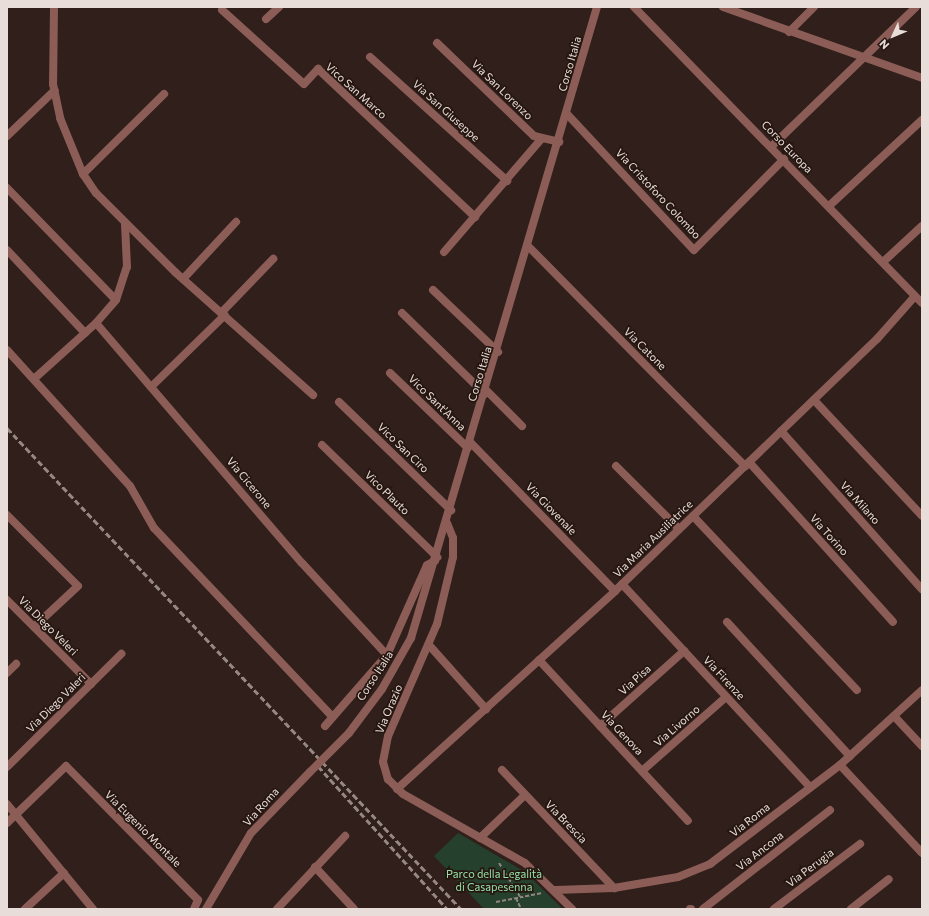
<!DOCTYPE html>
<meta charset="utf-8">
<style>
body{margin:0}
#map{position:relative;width:929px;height:916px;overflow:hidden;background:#301f1a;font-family:Commissioner,sans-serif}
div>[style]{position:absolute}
.green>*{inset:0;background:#25412d}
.path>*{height:2px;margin-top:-1px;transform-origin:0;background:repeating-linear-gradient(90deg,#938580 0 4px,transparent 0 6px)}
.minor>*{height:8px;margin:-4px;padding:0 4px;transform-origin:4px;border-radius:4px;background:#8c5d56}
.tertiary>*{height:8px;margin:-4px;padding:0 4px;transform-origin:4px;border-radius:4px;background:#8c5d56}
.rail>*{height:3px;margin-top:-1.5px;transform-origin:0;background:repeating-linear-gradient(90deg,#958782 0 6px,transparent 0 9px)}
.minor-bridge>*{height:8px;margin:-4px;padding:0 4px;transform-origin:4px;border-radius:4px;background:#8c5d56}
span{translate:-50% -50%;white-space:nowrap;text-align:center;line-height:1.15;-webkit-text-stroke:3.5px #261610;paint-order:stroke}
.street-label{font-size:11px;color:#e9ddd9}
.park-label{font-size:11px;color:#94e0a9}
.frame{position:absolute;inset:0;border:8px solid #e9ddd9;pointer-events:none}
.north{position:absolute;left:873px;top:16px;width:40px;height:40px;-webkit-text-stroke:3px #261610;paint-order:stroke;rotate:226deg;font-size:11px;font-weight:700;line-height:16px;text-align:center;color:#e9ddd9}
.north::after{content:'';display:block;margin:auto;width:14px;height:18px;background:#e9ddd9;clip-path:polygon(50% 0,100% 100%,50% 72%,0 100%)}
</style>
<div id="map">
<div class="green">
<i style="clip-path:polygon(458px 833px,525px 872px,563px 909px,484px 909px,434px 856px)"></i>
</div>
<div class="path">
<i style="left:499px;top:863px;width:40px;rotate:58deg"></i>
<i style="left:516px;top:898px;width:12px;rotate:66deg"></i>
<i style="left:496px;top:902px;width:47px;rotate:-11.1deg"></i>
</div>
<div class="minor">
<i style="left:54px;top:7px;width:77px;rotate:90.7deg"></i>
<i style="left:53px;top:84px;width:35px;rotate:78deg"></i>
<i style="left:60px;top:118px;width:61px;rotate:67.7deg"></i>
<i style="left:83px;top:174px;width:23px;rotate:56deg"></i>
<i style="left:96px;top:193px;width:112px;rotate:45deg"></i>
<i style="left:175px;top:272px;width:185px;rotate:41.7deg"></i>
<i style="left:723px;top:7px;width:211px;rotate:19.6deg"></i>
<i style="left:222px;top:10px;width:110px;rotate:42.1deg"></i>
<i style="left:304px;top:84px;width:21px;rotate:-47deg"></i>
<i style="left:318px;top:69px;width:216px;rotate:43.3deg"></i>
<i style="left:266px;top:19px;width:18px;rotate:-43deg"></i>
<i style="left:789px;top:32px;width:35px;rotate:-45deg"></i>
<i style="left:437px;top:43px;width:134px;rotate:43.8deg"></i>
<i style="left:534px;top:136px;width:26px;rotate:13deg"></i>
<i style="left:370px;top:57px;width:185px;rotate:42.1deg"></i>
<i style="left:567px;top:114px;width:186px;rotate:47deg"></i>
<i style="left:694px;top:250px;width:128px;rotate:-45.3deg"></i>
<i style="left:7px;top:136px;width:66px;rotate:-43.8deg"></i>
<i style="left:772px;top:146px;width:200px;rotate:-44deg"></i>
<i style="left:83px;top:174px;width:114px;rotate:-44.6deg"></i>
<i style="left:7px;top:188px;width:156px;rotate:45.8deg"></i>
<i style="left:829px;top:206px;width:127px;rotate:-42.8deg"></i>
<i style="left:529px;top:247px;width:308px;rotate:45.4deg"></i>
<i style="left:7px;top:250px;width:114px;rotate:46.8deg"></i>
<i style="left:444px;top:252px;width:150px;rotate:-49.3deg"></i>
<i style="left:883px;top:262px;width:53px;rotate:-42.7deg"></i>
<i style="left:183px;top:279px;width:78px;rotate:-47.1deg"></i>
<i style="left:433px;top:290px;width:90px;rotate:43.6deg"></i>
<i style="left:222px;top:312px;width:74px;rotate:-46.1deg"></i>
<i style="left:402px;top:313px;width:116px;rotate:44.3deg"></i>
<i style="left:96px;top:323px;width:316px;rotate:49.4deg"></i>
<i style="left:302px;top:563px;width:125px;rotate:47.3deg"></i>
<i style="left:7px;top:350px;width:183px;rotate:47.9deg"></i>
<i style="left:130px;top:486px;width:48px;rotate:60.3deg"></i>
<i style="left:154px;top:528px;width:260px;rotate:46.6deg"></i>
<i style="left:390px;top:373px;width:108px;rotate:43.9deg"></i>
<i style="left:35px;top:378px;width:82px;rotate:-42deg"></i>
<i style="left:96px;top:323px;width:30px;rotate:-49deg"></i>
<i style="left:116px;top:300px;width:35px;rotate:-72deg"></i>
<i style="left:127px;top:267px;width:43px;rotate:-92.7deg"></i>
<i style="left:151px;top:387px;width:103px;rotate:-44.2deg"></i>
<i style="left:486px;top:390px;width:51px;rotate:45deg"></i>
<i style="left:814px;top:400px;width:158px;rotate:47deg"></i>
<i style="left:339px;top:402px;width:156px;rotate:44deg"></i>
<i style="left:781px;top:431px;width:212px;rotate:48.3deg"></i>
<i style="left:470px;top:442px;width:208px;rotate:45.8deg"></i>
<i style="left:322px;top:445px;width:161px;rotate:44.2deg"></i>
<i style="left:749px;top:462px;width:215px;rotate:48deg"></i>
<i style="left:616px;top:466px;width:89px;rotate:45deg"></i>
<i style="left:7px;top:515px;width:100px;rotate:45deg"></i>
<i style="left:78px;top:586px;width:60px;rotate:137deg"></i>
<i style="left:693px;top:516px;width:239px;rotate:46.7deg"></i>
<i style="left:447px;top:523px;width:16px;rotate:68deg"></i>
<i style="left:453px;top:538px;width:19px;rotate:90deg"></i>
<i style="left:453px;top:557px;width:69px;rotate:103.4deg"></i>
<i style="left:437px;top:624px;width:122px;rotate:113.6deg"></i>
<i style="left:388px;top:736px;width:26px;rotate:101deg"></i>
<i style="left:383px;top:762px;width:18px;rotate:74deg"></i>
<i style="left:388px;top:779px;width:21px;rotate:45deg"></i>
<i style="left:403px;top:794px;width:140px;rotate:29.5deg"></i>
<i style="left:525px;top:863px;width:66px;rotate:44.4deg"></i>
<i style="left:622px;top:584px;width:277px;rotate:47.2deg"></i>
<i style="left:7px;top:600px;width:119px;rotate:45deg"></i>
<i style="left:727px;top:622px;width:182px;rotate:47.5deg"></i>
<i style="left:429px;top:645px;width:86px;rotate:48.3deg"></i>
<i style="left:539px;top:660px;width:219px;rotate:47.2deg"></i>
<i style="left:7px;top:673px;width:13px;rotate:-45deg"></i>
<i style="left:894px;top:716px;width:41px;rotate:47deg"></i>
<i style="left:325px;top:726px;width:94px;rotate:-48.9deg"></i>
<i style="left:387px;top:655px;width:98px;rotate:-66deg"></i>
<i style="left:427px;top:565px;width:9px;rotate:-27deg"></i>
<i style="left:600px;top:726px;width:113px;rotate:-41.8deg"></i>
<i style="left:349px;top:733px;width:55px;rotate:-53.1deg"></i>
<i style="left:382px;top:689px;width:59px;rotate:-60.4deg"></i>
<i style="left:411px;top:638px;width:658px;rotate:-73.58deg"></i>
<i style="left:840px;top:765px;width:120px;rotate:47deg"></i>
<i style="left:7px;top:767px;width:161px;rotate:-44.7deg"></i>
<i style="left:502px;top:770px;width:163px;rotate:46.5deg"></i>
<i style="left:642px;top:771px;width:112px;rotate:-41.4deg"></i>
<i style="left:397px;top:789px;width:294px;rotate:-42.2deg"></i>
<i style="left:615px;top:591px;width:364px;rotate:-43.9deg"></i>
<i style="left:877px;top:339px;width:57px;rotate:-48.5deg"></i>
<i style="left:7px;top:804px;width:136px;rotate:50.7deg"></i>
<i style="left:7px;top:823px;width:82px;rotate:-44deg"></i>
<i style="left:66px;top:766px;width:188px;rotate:45.4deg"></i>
<i style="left:198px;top:900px;width:10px;rotate:114deg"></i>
<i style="left:480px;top:838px;width:62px;rotate:-43.7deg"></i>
<i style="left:315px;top:867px;width:57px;rotate:47.1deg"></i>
<i style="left:555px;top:890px;width:59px;rotate:-1.9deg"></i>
<i style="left:614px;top:888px;width:65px;rotate:-9.8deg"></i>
<i style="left:678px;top:877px;width:35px;rotate:-22deg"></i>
<i style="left:710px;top:864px;width:163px;rotate:-37.3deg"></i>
<i style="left:840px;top:765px;width:111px;rotate:-42.4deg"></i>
<i style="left:25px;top:909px;width:53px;rotate:-42.7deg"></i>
<i style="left:206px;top:909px;width:88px;rotate:-59.4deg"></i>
<i style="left:251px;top:833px;width:85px;rotate:-46deg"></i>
<i style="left:277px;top:909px;width:100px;rotate:-47deg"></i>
<i style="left:690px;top:909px;width:1px"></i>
<i style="left:703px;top:909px;width:161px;rotate:-37.9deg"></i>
<i style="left:774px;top:909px;width:108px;rotate:-37.1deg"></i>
<i style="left:851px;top:909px;width:48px;rotate:-38.3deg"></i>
</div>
<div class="tertiary">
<i style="left:634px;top:7px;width:413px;rotate:45.8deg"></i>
</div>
<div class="rail">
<i style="left:7px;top:428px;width:661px;rotate:46.65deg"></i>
<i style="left:318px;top:766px;width:193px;rotate:47.9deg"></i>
</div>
<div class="minor-bridge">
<i style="left:310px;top:772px;width:55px;rotate:-45deg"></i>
</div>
<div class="street-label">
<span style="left:570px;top:64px;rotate:-74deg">Corso Italia</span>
<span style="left:502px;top:90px;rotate:44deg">Via San Lorenzo</span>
<span style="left:356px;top:91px;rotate:42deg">Vico San Marco</span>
<span style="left:446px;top:111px;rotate:42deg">Via San Giuseppe</span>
<span style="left:787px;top:147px;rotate:46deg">Corso Europa</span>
<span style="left:658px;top:194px;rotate:47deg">Via Cristoforo Colombo</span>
<span style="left:645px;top:349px;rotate:45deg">Via Catone</span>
<span style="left:480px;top:374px;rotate:-73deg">Corso Italia</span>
<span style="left:437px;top:403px;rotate:44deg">Vico Sant'Anna</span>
<span style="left:403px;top:448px;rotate:44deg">Vico San Ciro</span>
<span style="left:249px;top:483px;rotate:50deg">Via Cicerone</span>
<span style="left:387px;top:493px;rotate:44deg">Vico Plauto</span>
<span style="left:860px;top:503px;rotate:48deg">Via Milano</span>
<span style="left:551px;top:509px;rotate:46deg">Via Giovenale</span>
<span style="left:829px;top:535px;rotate:48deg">Via Torino</span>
<span style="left:653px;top:539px;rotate:-44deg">Via Maria Ausiliatrice</span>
<span style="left:48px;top:626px;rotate:45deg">Via Diego Veleri</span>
<span style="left:375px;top:676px;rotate:-57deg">Corso Italia</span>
<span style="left:724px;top:678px;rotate:47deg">Via Firenze</span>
<span style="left:635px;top:680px;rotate:-42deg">Via Pisa</span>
<span style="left:56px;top:703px;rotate:-45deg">Via Diego Valeri</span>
<span style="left:389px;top:709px;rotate:-67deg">Via Orazio</span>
<span style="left:677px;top:726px;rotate:-41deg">Via Livorno</span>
<span style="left:622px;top:733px;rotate:47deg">Via Genova</span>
<span style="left:261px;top:807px;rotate:-48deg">Via Roma</span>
<span style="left:750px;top:820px;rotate:-38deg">Via Roma</span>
<span style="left:566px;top:822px;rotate:46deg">Via Brescia</span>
<span style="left:143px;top:829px;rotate:45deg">Via Eugenio Montale</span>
<span style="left:760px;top:851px;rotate:-38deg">Via Ancona</span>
<span style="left:810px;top:868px;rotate:-37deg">Via Perugia</span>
</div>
<div class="park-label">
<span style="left:494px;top:881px">Parco della Legalità<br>di Casapesenna</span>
</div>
<div class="frame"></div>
<div class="north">N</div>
</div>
